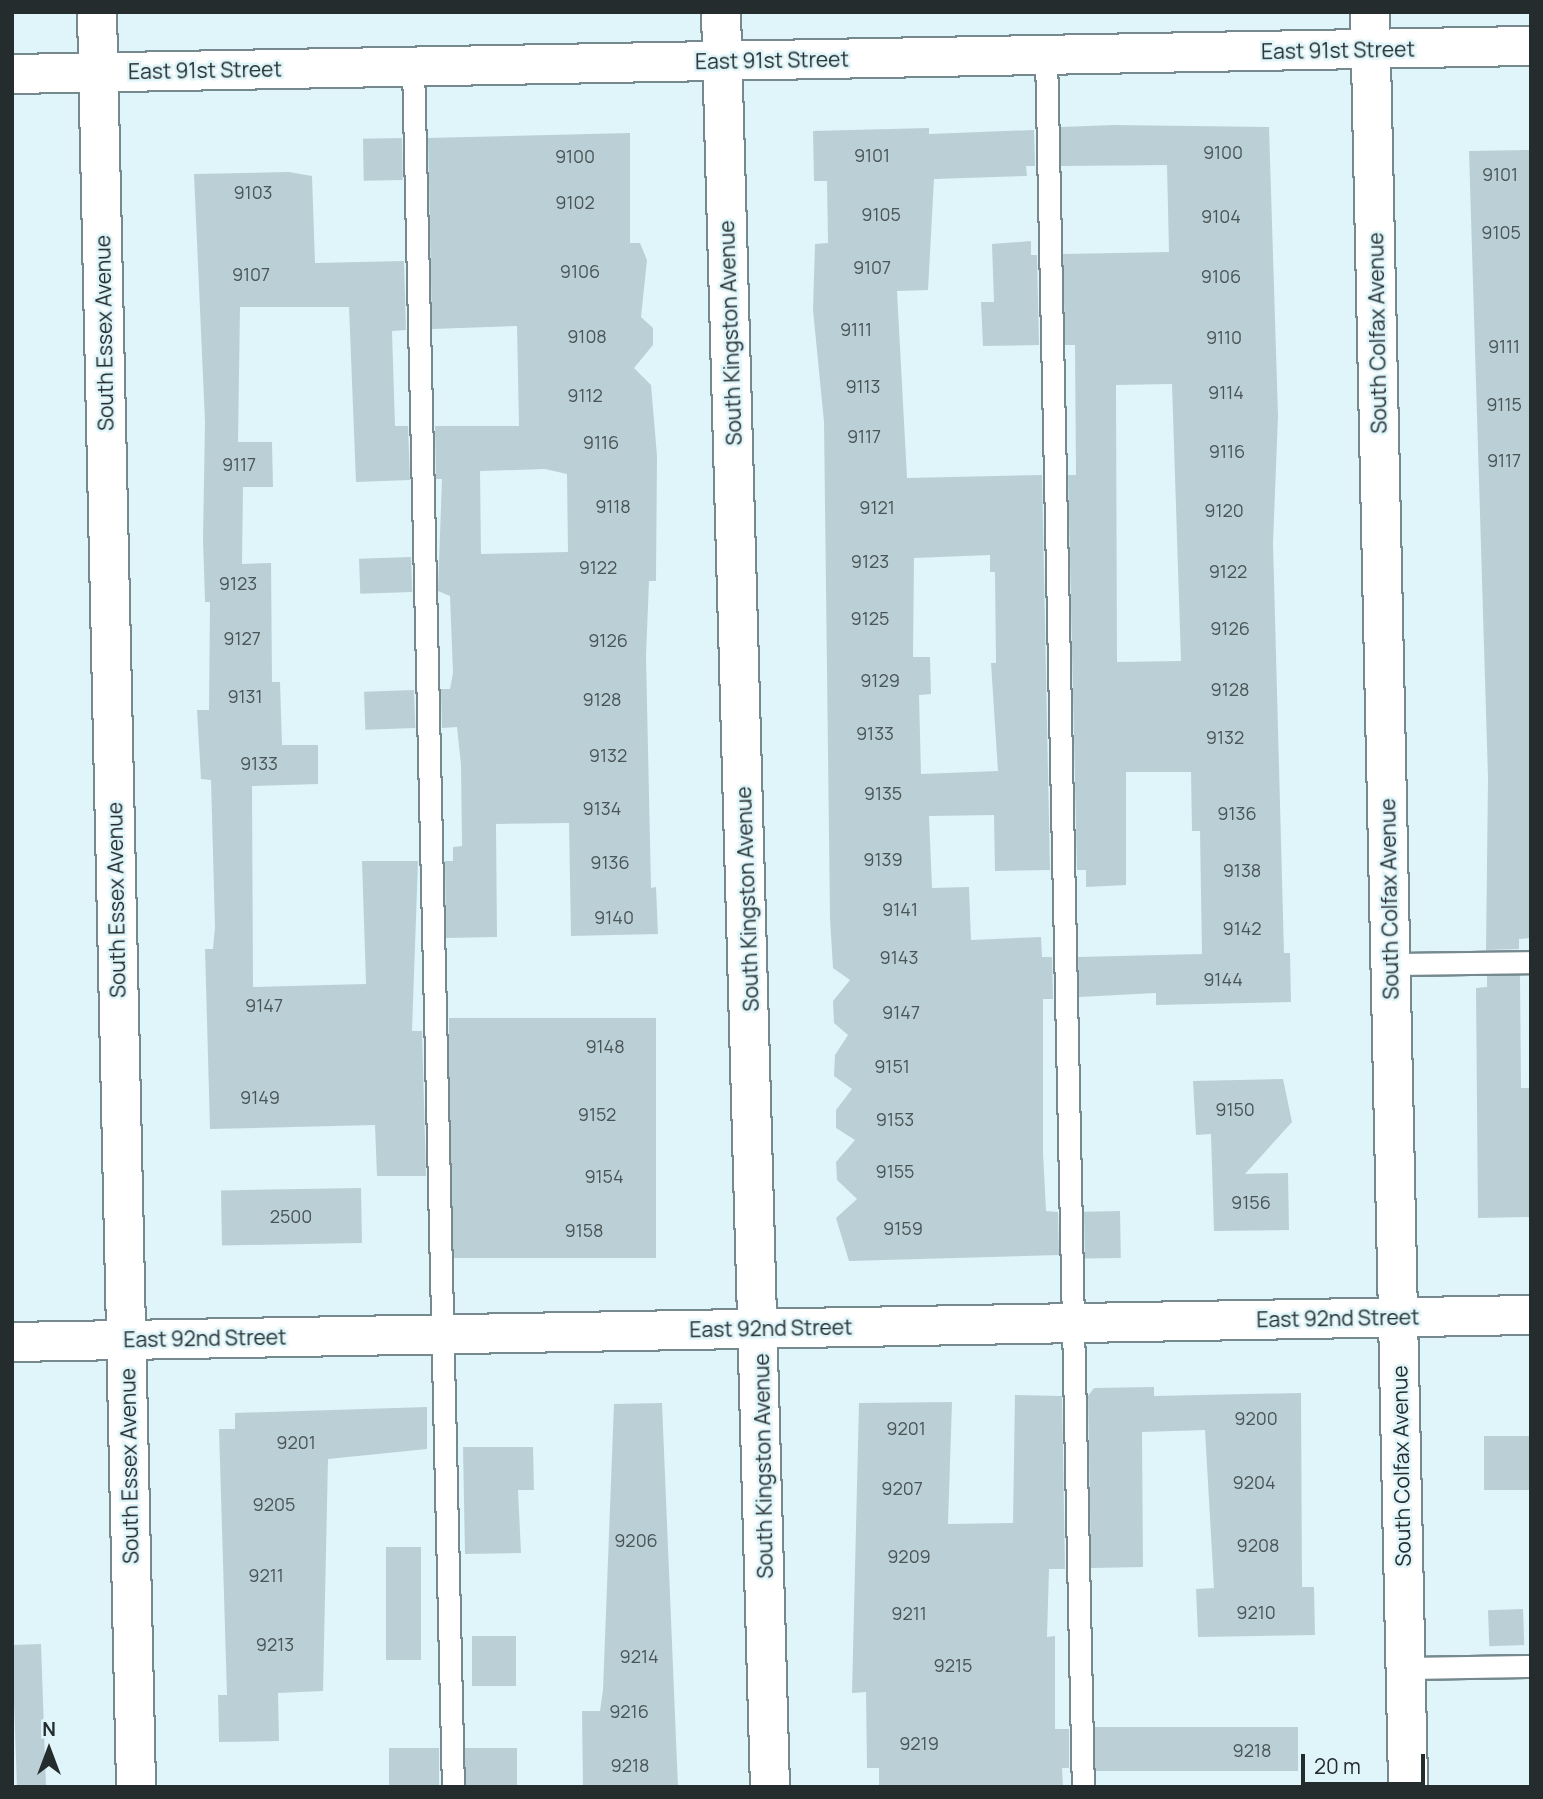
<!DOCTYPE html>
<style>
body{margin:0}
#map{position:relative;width:1543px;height:1799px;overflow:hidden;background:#dff5fa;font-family:Manrope,sans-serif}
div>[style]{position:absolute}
.building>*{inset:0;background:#bbd0d6;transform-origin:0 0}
.roads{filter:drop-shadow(2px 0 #75898e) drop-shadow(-2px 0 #75898e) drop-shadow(0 2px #75898e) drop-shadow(0 -2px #75898e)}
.lane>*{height:21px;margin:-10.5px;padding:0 10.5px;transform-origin:10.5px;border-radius:10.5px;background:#fff}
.street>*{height:38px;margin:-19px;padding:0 19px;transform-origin:19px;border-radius:19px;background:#fff}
.secondary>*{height:38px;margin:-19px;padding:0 19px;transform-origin:19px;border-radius:19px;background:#fff}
span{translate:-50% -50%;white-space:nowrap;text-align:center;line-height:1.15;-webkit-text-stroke:5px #dff5fa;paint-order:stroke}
.number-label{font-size:18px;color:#4a5558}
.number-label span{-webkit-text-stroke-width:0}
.street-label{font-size:21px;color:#242c2e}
.frame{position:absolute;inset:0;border:14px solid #242c2e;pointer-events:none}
.north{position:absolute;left:14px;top:1715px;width:70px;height:70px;-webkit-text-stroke:5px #dff5fa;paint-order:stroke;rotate:0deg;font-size:19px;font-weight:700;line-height:28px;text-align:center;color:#242c2e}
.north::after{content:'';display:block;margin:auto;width:24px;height:32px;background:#242c2e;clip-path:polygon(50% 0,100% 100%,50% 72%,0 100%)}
.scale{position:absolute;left:1301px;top:1754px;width:124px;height:32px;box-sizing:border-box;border:4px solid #242c2e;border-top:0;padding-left:9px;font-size:21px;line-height:24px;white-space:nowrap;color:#242c2e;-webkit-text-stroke:5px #dff5fa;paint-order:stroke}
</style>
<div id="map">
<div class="building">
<i style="clip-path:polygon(evenodd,1114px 125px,1269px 127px,1278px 416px,1273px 543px,1284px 953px,1290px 953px,1291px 1002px,1156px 1005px,1156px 993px,1079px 997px,1078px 957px,1202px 954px,1200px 831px,1192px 831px,1191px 772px,1126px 772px,1126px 885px,1086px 887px,1086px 870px,1077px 870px,1068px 475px,1076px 475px,1075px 345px,1065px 345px,1063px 254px,1169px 252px,1167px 165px,1061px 166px,1061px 127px,1114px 125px,1172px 384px,1181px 661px,1117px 662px,1116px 385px,1172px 384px)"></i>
<i style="clip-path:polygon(evenodd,929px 128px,929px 134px,1034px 130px,1035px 166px,1026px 166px,1027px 176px,934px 179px,928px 290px,897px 291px,907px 478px,1042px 475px,1050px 870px,995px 871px,994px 815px,929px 816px,932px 888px,969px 887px,971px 940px,1041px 937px,1042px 957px,1052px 957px,1053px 999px,1043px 999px,1043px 1152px,1046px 1211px,1058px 1212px,1059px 1255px,849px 1261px,836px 1218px,857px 1199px,837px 1180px,836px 1162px,855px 1140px,836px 1128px,836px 1110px,852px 1089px,834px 1076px,835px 1055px,848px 1035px,834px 1023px,833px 1001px,850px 980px,833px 968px,830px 919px,824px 422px,813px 310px,815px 244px,828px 243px,827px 181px,814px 181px,813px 131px,929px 128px,990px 555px,990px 572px,995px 572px,996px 663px,991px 663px,998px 771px,921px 774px,919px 695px,931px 694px,930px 657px,913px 657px,914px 558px,990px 555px)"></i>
<i style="clip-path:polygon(evenodd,630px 133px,630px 243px,640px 243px,647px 260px,641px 317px,653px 328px,653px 345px,634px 368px,651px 385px,657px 456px,656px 581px,649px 581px,646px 656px,651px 888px,656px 887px,658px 934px,571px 936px,569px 823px,496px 824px,497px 937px,446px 938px,445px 861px,453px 861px,453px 847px,462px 846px,461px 765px,457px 727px,442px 728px,441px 689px,450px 689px,453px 673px,450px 596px,438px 591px,442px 479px,436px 479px,435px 426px,519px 426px,517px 326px,432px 329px,428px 138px,630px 133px,545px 469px,567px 474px,568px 552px,481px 554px,480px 471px,545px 469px)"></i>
<i style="left:402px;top:138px;width:42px;height:39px;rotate:89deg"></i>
<i style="clip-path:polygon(1531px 150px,1531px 938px,1519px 939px,1519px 949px,1486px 950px,1488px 778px,1469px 151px)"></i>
<i style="clip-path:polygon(289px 172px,312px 176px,315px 263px,404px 261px,406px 330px,392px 331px,395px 426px,408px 426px,410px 480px,356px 482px,349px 307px,240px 307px,238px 442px,272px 442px,273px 487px,243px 487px,242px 564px,271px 563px,272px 682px,280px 682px,282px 745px,318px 745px,318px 784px,252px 786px,253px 987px,366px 984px,362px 861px,418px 861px,412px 1031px,422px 1031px,426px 1176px,377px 1176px,375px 1125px,210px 1129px,205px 949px,213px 949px,215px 927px,211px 780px,201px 779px,197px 710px,209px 710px,210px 602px,205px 602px,203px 539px,205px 422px,194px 174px)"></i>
<i style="clip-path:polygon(1031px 241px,1031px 255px,1037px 255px,1039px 345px,983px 346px,981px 302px,994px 302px,992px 244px)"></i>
<i style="left:411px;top:557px;width:35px;height:52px;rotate:88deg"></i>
<i style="left:414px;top:690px;width:38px;height:50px;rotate:88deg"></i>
<i style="clip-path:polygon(1520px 975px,1521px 1088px,1531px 1088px,1531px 1217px,1478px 1218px,1476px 988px,1487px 987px,1487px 976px)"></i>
<i style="left:656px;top:1018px;width:240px;height:207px;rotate:90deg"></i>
<i style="clip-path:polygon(1283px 1079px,1292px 1122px,1245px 1174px,1288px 1173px,1289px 1230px,1214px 1231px,1211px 1134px,1196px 1135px,1193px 1081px)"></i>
<i style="left:361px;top:1188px;width:55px;height:140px;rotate:89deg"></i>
<i style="left:1120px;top:1211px;width:47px;height:36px;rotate:89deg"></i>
<i style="clip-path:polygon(1154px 1387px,1154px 1396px,1301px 1393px,1302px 1587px,1314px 1587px,1315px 1635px,1198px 1637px,1196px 1589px,1214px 1588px,1205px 1430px,1142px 1432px,1143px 1567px,1091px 1568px,1088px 1396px,1094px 1388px)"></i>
<i style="clip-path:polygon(1015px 1395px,1062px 1396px,1065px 1569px,1049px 1569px,1047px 1637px,1055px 1636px,1055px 1729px,1069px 1729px,1069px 1768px,1062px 1768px,1063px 1787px,879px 1787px,879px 1768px,867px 1768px,866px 1692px,852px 1693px,859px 1403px,952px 1402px,948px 1524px,1013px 1523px)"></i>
<i style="clip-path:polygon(662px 1403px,678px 1787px,583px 1787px,582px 1711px,600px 1711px,603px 1690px,614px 1404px)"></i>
<i style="clip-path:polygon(427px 1407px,427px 1449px,328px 1459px,323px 1691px,278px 1693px,279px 1741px,219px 1742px,218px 1695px,227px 1695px,219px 1429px,235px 1429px,235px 1413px)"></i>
<i style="left:1484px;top:1436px;width:47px;height:54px"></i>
<i style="clip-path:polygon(463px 1447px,533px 1447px,534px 1490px,518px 1490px,521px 1553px,465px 1554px)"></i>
<i style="left:386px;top:1547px;width:35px;height:113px"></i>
<i style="left:1523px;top:1609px;width:36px;height:35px;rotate:88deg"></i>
<i style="left:472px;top:1636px;width:44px;height:50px"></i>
<i style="left:41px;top:1644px;width:143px;height:29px;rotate:88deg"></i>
<i style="left:1298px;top:1727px;width:44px;height:203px;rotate:90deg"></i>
<i style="left:389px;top:1748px;width:50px;height:39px"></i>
<i style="left:465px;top:1748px;width:52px;height:39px"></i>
</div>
<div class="roads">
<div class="lane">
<i style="left:1046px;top:55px;width:1732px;rotate:88.78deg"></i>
<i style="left:413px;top:66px;width:1721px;rotate:88.67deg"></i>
<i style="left:1391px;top:964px;width:140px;rotate:-0.8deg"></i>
<i style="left:1405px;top:1668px;width:126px;rotate:-0.9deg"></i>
</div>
<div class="street">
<i style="left:97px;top:12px;width:1775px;rotate:88.74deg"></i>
<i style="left:721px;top:12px;width:1776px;rotate:88.42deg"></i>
<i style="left:12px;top:74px;width:1519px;rotate:-1.06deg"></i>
<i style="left:12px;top:1342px;width:1519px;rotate:-1.02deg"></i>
</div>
<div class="secondary">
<i style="left:1370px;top:12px;width:1775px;rotate:88.77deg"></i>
</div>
</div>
<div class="number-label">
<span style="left:1223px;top:152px">9100</span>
<span style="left:872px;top:155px">9101</span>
<span style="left:575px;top:156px">9100</span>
<span style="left:1500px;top:174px">9101</span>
<span style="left:253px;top:192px">9103</span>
<span style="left:575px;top:202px">9102</span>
<span style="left:881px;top:214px">9105</span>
<span style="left:1221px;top:216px">9104</span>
<span style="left:1501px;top:232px">9105</span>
<span style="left:872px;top:267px">9107</span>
<span style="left:580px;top:271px">9106</span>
<span style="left:251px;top:274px">9107</span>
<span style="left:1221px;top:276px">9106</span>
<span style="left:856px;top:329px">9111</span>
<span style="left:587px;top:336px">9108</span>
<span style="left:1224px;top:337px">9110</span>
<span style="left:1504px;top:346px">9111</span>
<span style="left:863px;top:386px">9113</span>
<span style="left:1226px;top:392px">9114</span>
<span style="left:585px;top:395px">9112</span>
<span style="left:1504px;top:404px">9115</span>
<span style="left:864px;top:436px">9117</span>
<span style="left:601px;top:442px">9116</span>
<span style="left:1227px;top:451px">9116</span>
<span style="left:1504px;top:460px">9117</span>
<span style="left:239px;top:464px">9117</span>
<span style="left:613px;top:506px">9118</span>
<span style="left:877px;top:507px">9121</span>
<span style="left:1224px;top:510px">9120</span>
<span style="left:870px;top:561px">9123</span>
<span style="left:598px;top:567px">9122</span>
<span style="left:1228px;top:571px">9122</span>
<span style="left:238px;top:583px">9123</span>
<span style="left:870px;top:618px">9125</span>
<span style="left:1230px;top:628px">9126</span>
<span style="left:242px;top:638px">9127</span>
<span style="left:608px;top:640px">9126</span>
<span style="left:880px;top:680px">9129</span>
<span style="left:1230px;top:689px">9128</span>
<span style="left:245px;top:696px">9131</span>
<span style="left:602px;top:699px">9128</span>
<span style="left:875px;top:733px">9133</span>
<span style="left:1225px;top:737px">9132</span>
<span style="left:608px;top:755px">9132</span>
<span style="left:259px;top:763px">9133</span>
<span style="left:883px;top:793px">9135</span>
<span style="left:602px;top:808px">9134</span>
<span style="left:1237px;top:813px">9136</span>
<span style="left:883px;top:859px">9139</span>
<span style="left:610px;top:862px">9136</span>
<span style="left:1242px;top:870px">9138</span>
<span style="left:900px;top:909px">9141</span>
<span style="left:614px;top:917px">9140</span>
<span style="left:1242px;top:928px">9142</span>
<span style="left:899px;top:957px">9143</span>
<span style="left:1223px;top:979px">9144</span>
<span style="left:264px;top:1005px">9147</span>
<span style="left:901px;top:1012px">9147</span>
<span style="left:605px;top:1046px">9148</span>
<span style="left:892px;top:1066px">9151</span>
<span style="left:260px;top:1097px">9149</span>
<span style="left:1235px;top:1109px">9150</span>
<span style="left:597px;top:1114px">9152</span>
<span style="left:895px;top:1119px">9153</span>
<span style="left:895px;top:1171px">9155</span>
<span style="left:604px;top:1176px">9154</span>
<span style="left:1251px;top:1202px">9156</span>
<span style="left:291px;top:1216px">2500</span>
<span style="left:903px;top:1228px">9159</span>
<span style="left:584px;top:1230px">9158</span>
<span style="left:1256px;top:1418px">9200</span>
<span style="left:906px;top:1428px">9201</span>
<span style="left:296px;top:1442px">9201</span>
<span style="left:1254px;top:1482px">9204</span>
<span style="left:902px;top:1488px">9207</span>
<span style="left:274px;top:1504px">9205</span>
<span style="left:636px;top:1540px">9206</span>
<span style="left:1258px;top:1545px">9208</span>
<span style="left:909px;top:1556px">9209</span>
<span style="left:266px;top:1575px">9211</span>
<span style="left:1256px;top:1612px">9210</span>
<span style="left:909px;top:1613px">9211</span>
<span style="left:275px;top:1644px">9213</span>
<span style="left:639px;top:1656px">9214</span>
<span style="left:953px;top:1665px">9215</span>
<span style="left:629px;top:1711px">9216</span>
<span style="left:919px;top:1743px">9219</span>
<span style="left:1252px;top:1750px">9218</span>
<span style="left:630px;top:1765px">9218</span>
</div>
<div class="street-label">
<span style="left:1338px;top:50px;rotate:-1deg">East 91st Street</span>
<span style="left:772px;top:60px;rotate:-1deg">East 91st Street</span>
<span style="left:205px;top:70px;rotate:-1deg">East 91st Street</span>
<span style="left:104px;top:333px;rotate:-91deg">South Essex Avenue</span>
<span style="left:730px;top:333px;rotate:-92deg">South Kingston Avenue</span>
<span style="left:1377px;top:333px;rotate:-91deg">South Colfax Avenue</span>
<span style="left:747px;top:899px;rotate:-92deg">South Kingston Avenue</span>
<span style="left:1389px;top:899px;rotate:-91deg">South Colfax Avenue</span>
<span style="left:116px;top:900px;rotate:-91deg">South Essex Avenue</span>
<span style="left:1338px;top:1318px;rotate:-1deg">East 92nd Street</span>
<span style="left:771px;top:1328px;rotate:-1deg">East 92nd Street</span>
<span style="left:205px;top:1338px;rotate:-1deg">East 92nd Street</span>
<span style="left:129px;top:1466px;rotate:-91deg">South Essex Avenue</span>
<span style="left:763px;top:1466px;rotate:-91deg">South Kingston Avenue</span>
<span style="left:1401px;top:1466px;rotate:-91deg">South Colfax Avenue</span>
</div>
<div class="frame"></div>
<div class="north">N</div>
<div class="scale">20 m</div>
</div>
